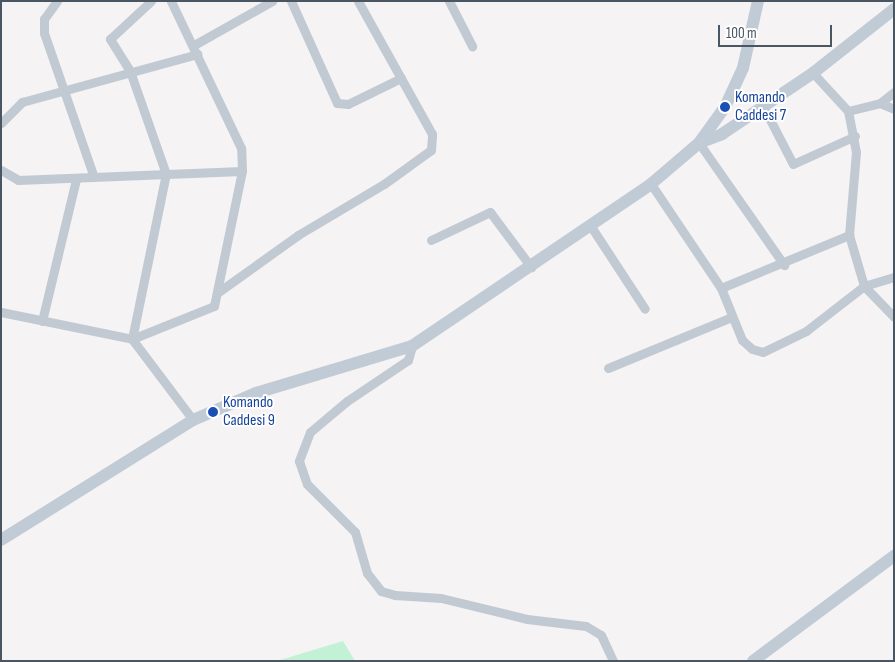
<!DOCTYPE html>
<style>
body{margin:0}
#map{position:relative;width:895px;height:662px;overflow:hidden;background:#f5f3f3;font-family:"Sofia Sans Condensed",sans-serif}
div>[style]{position:absolute}
.green>*{inset:0;background:#c3f1d5}
.street>*{height:9px;margin:-4.5px;padding:0 4.5px;transform-origin:4.5px;border-radius:4.5px;background:#c1cad2}
.secondary>*{height:12px;margin:-6px;padding:0 6px;transform-origin:6px;border-radius:6px;background:#c1cbd6}
.dots>*{width:14px;height:14px;translate:-50% -50%;box-sizing:border-box;border:2px solid #fff;border-radius:50%}
span{translate:-50% -50%;white-space:nowrap;text-align:center;line-height:1.15;-webkit-text-stroke:4px #fff;paint-order:stroke}
.transit-label{font-size:16px;color:#164399}
.left{translate:0 -50%;text-align:left}
.frame{position:absolute;inset:0;border:2px solid #4a5661;pointer-events:none}
.scale{position:absolute;left:718px;top:25px;width:114px;height:22px;box-sizing:border-box;border:2px solid #4a5661;border-top:0;padding-left:6px;font-size:15px;line-height:18px;white-space:nowrap;color:#4a5661;-webkit-text-stroke:4px #fff;paint-order:stroke}
</style>
<div id="map">
<div class="green">
<i style="clip-path:polygon(343px 641px,355px 661px,277px 661px)"></i>
</div>
<div class="street">
<i style="left:57px;top:1px;width:22px;rotate:126deg"></i>
<i style="left:44px;top:19px;width:14px;rotate:90deg"></i>
<i style="left:44px;top:33px;width:152px;rotate:70.9deg"></i>
<i style="left:291px;top:1px;width:112px;rotate:65.7deg"></i>
<i style="left:337px;top:103px;width:11px;rotate:5deg"></i>
<i style="left:348px;top:104px;width:59px;rotate:-26.1deg"></i>
<i style="left:449px;top:1px;width:51px;rotate:62.9deg"></i>
<i style="left:194px;top:45px;width:90px;rotate:-29.4deg"></i>
<i style="left:813px;top:73px;width:52px;rotate:47.4deg"></i>
<i style="left:848px;top:111px;width:42px;rotate:79deg"></i>
<i style="left:856px;top:152px;width:83px;rotate:94.8deg"></i>
<i style="left:849px;top:235px;width:53px;rotate:73.6deg"></i>
<i style="left:864px;top:286px;width:43px;rotate:45.9deg"></i>
<i style="left:880px;top:103px;width:15px;rotate:23deg"></i>
<i style="left:763px;top:106px;width:65px;rotate:62.7deg"></i>
<i style="left:793px;top:164px;width:68px;rotate:-24.3deg"></i>
<i style="left:848px;top:111px;width:33px;rotate:-14deg"></i>
<i style="left:880px;top:103px;width:18px;rotate:-38deg"></i>
<i style="left:1px;top:123px;width:30px;rotate:-45deg"></i>
<i style="left:22px;top:102px;width:182px;rotate:-15.3deg"></i>
<i style="left:699px;top:143px;width:149px;rotate:55.1deg"></i>
<i style="left:1px;top:170px;width:20px;rotate:30deg"></i>
<i style="left:18px;top:180px;width:224px;rotate:-2.3deg"></i>
<i style="left:651px;top:184px;width:125px;rotate:56.1deg"></i>
<i style="left:721px;top:288px;width:56px;rotate:68deg"></i>
<i style="left:742px;top:340px;width:13px;rotate:42deg"></i>
<i style="left:752px;top:349px;width:11px;rotate:15deg"></i>
<i style="left:763px;top:352px;width:48px;rotate:-26deg"></i>
<i style="left:806px;top:331px;width:73px;rotate:-37.8deg"></i>
<i style="left:864px;top:286px;width:31px;rotate:-17deg"></i>
<i style="left:590px;top:225px;width:100px;rotate:56.8deg"></i>
<i style="left:431px;top:240px;width:65px;rotate:-25.4deg"></i>
<i style="left:490px;top:212px;width:69px;rotate:53.3deg"></i>
<i style="left:721px;top:288px;width:139px;rotate:-22.5deg"></i>
<i style="left:217px;top:293px;width:100px;rotate:-35.6deg"></i>
<i style="left:298px;top:235px;width:100px;rotate:-30.7deg"></i>
<i style="left:384px;top:184px;width:58px;rotate:-35.9deg"></i>
<i style="left:431px;top:150px;width:16px;rotate:-86deg"></i>
<i style="left:432px;top:134px;width:152px;rotate:-119.1deg"></i>
<i style="left:1px;top:312px;width:134px;rotate:11.6deg"></i>
<i style="left:132px;top:339px;width:101px;rotate:53deg"></i>
<i style="left:42px;top:321px;width:146px;rotate:-76.5deg"></i>
<i style="left:132px;top:339px;width:88px;rotate:-21.9deg"></i>
<i style="left:214px;top:306px;width:138px;rotate:-78.3deg"></i>
<i style="left:242px;top:171px;width:23px;rotate:-92deg"></i>
<i style="left:241px;top:148px;width:163px;rotate:-115.5deg"></i>
<i style="left:132px;top:339px;width:168px;rotate:-78.4deg"></i>
<i style="left:166px;top:174px;width:109px;rotate:-109.3deg"></i>
<i style="left:130px;top:71px;width:38px;rotate:-122deg"></i>
<i style="left:110px;top:39px;width:56px;rotate:-42.8deg"></i>
<i style="left:412px;top:346px;width:15px;rotate:106deg"></i>
<i style="left:408px;top:360px;width:73px;rotate:146.1deg"></i>
<i style="left:347px;top:401px;width:48px;rotate:140deg"></i>
<i style="left:310px;top:432px;width:31px;rotate:111deg"></i>
<i style="left:299px;top:461px;width:24px;rotate:71deg"></i>
<i style="left:307px;top:484px;width:68px;rotate:45deg"></i>
<i style="left:355px;top:532px;width:43px;rotate:73.7deg"></i>
<i style="left:367px;top:573px;width:23px;rotate:52deg"></i>
<i style="left:381px;top:591px;width:15px;rotate:16deg"></i>
<i style="left:395px;top:595px;width:46px;rotate:3.7deg"></i>
<i style="left:441px;top:598px;width:89px;rotate:13.7deg"></i>
<i style="left:527px;top:619px;width:59px;rotate:6.8deg"></i>
<i style="left:586px;top:626px;width:17px;rotate:31deg"></i>
<i style="left:601px;top:635px;width:29px;rotate:65deg"></i>
<i style="left:608px;top:368px;width:134px;rotate:-22.4deg"></i>
</div>
<div class="secondary">
<i style="left:699px;top:143px;width:25px;rotate:-21deg"></i>
<i style="left:722px;top:134px;width:110px;rotate:-33.8deg"></i>
<i style="left:813px;top:73px;width:103px;rotate:-38.3deg"></i>
<i style="left:1px;top:540px;width:226px;rotate:-32deg"></i>
<i style="left:193px;top:420px;width:69px;rotate:-23.2deg"></i>
<i style="left:256px;top:393px;width:163px;rotate:-16.8deg"></i>
<i style="left:412px;top:346px;width:289px;rotate:-34.1deg"></i>
<i style="left:651px;top:184px;width:63px;rotate:-40.5deg"></i>
<i style="left:699px;top:143px;width:44px;rotate:-54.2deg"></i>
<i style="left:725px;top:107px;width:43px;rotate:-65.2deg"></i>
<i style="left:743px;top:68px;width:69px;rotate:-77.4deg"></i>
<i style="left:753px;top:661px;width:176px;rotate:-36.7deg"></i>
</div>
<div class="dots">
<i style="left:725px;top:107px;background:#1a4fb4"></i>
<i style="left:213px;top:412px;background:#1a4fb4"></i>
</div>
<div class="transit-label">
<span class="left" style="left:735px;top:107px">Komando<br>Caddesi 7</span>
<span class="left" style="left:223px;top:412px">Komando<br>Caddesi 9</span>
</div>
<div class="frame"></div>
<div class="scale">100 m</div>
</div>
